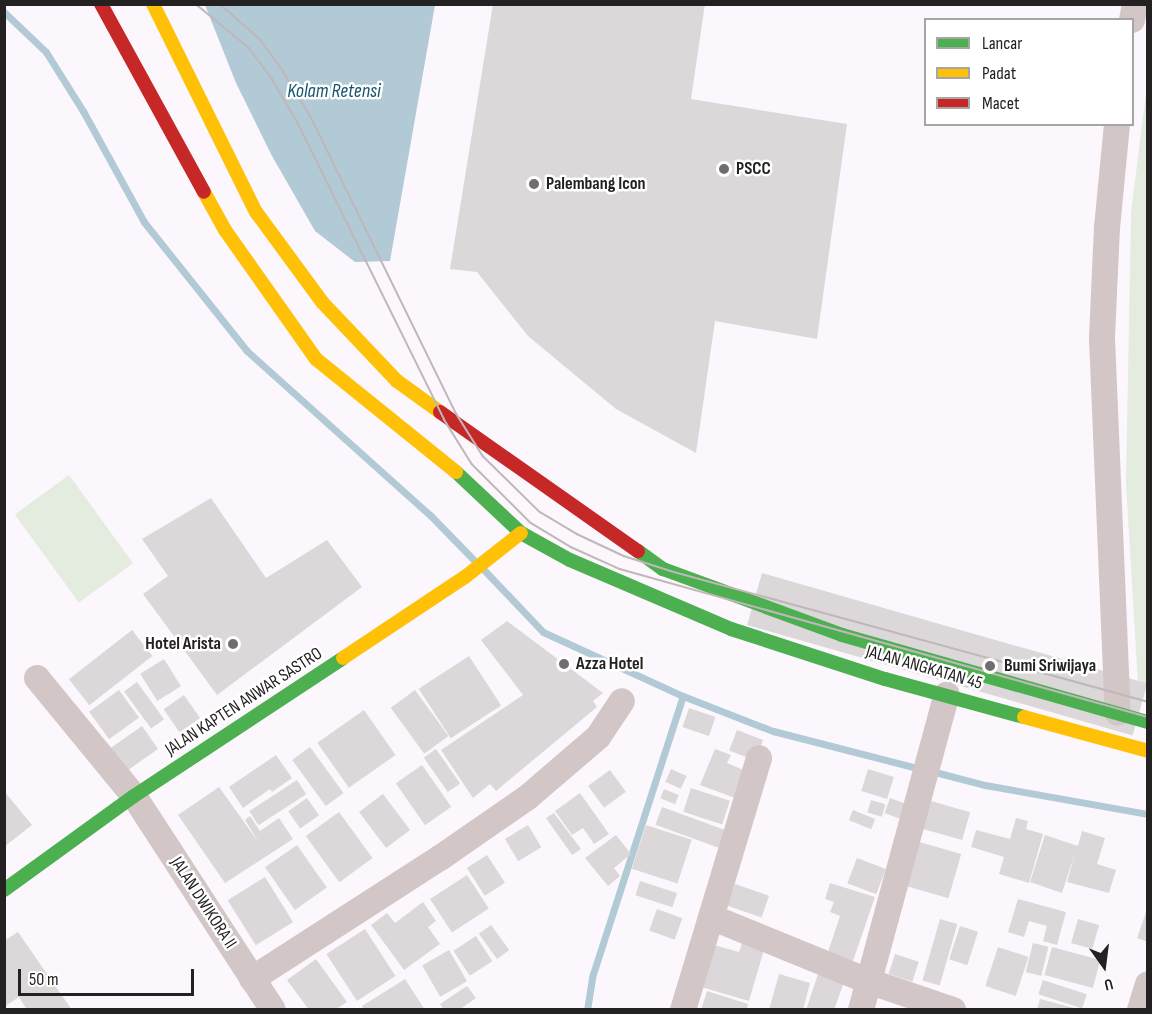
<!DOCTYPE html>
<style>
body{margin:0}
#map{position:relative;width:1152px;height:1014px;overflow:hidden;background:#fcf7fc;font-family:"Sofia Sans Condensed",sans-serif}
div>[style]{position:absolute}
.green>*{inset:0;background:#e4ece0;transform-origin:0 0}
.water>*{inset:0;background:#b2c9d6}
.stream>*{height:7px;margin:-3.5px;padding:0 3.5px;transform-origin:3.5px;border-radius:3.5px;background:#b2c9d6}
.building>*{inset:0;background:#dcd8d9;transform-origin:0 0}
.street>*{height:26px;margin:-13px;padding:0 13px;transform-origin:13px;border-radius:13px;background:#d2c6c7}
.fast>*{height:14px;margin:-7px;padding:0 7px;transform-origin:7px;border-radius:7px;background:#4caf50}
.slow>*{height:14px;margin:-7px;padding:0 7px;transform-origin:7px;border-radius:7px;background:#ffc107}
.jam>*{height:14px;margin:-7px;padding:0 7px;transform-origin:7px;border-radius:7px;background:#c62828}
.tram>*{height:1.5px;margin:-0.75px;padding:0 0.75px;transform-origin:0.75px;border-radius:0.75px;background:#bfb7ba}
.dots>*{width:16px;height:16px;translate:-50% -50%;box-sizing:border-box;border:3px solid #fff;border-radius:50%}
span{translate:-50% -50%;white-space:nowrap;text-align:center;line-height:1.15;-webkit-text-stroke:5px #fff;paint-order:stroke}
.poi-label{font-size:18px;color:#242123;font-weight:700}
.left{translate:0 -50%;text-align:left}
.right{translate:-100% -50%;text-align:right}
.street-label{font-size:18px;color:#242123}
.water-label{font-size:20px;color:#14546d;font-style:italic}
.frame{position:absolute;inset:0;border:6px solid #242123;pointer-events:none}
.legend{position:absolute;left:924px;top:18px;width:210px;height:108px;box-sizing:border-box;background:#fff;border:2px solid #a7a6a7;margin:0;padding:8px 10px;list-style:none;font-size:18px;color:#242123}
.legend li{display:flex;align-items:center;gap:12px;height:30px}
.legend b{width:30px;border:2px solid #a7a6a7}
.north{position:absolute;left:1074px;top:936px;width:60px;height:60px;-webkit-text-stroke:4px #fff;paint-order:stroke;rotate:166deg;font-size:16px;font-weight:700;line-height:24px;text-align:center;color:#242123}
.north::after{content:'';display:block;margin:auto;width:21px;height:27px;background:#242123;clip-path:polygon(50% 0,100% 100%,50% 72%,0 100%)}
.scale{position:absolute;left:18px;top:969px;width:176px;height:27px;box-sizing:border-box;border:3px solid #242123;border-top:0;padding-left:8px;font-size:18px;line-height:21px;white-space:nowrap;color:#242123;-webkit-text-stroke:4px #fff;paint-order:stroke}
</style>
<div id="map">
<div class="green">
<i style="clip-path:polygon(1147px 85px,1147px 688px,1138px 685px,1126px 483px,1131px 213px)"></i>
<i style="left:69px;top:475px;width:109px;height:67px;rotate:54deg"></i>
</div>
<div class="water">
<i style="clip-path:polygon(205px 5px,435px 5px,390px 261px,355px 262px,315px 231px,272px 156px,236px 83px)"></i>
</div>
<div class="stream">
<i style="left:4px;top:12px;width:58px;rotate:43.6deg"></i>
<i style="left:46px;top:52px;width:70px;rotate:57.9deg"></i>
<i style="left:83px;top:111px;width:127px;rotate:61.2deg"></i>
<i style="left:144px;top:222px;width:165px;rotate:51.4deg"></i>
<i style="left:247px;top:351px;width:247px;rotate:41.9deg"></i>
<i style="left:431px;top:516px;width:60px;rotate:45.7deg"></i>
<i style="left:485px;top:571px;width:84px;rotate:46.4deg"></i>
<i style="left:543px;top:632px;width:154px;rotate:24.6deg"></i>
<i style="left:683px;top:696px;width:97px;rotate:21.3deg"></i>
<i style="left:773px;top:731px;width:153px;rotate:14.4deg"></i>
<i style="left:931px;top:771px;width:56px;rotate:14.5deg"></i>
<i style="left:985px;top:785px;width:166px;rotate:10.1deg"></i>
<i style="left:587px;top:1010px;width:36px;rotate:-81deg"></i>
<i style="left:593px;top:974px;width:292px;rotate:-72.1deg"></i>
</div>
<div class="building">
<i style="clip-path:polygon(493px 4px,705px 4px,691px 99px,847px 124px,817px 339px,715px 321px,696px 453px,616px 409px,528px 336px,477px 272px,450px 269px)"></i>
<i style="clip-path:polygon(211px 498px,266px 578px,327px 540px,362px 587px,217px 695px,143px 594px,168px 576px,142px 539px)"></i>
<i style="left:762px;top:573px;width:401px;height:54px;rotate:16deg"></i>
<i style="clip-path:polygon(507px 621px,603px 693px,593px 701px,597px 707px,496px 791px,490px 784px,473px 798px,441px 750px,523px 695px,481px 640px)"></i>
<i style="left:132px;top:630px;width:33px;height:80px;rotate:52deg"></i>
<i style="left:469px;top:656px;width:59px;height:60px;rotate:57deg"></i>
<i style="left:164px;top:659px;width:32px;height:28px;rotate:58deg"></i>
<i style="left:137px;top:682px;width:46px;height:16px;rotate:54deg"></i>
<i style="left:119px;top:690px;width:34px;height:37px;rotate:54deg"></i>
<i style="left:415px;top:690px;width:57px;height:30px;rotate:54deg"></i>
<i style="left:184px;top:695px;width:28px;height:25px;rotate:55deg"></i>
<i style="left:689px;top:708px;width:28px;height:20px;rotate:19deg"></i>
<i style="left:364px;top:710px;width:55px;height:57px;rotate:55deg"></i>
<i style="left:142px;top:726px;width:28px;height:40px;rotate:55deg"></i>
<i style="left:737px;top:730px;width:28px;height:22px;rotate:21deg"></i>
<i style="left:310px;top:747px;width:57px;height:22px;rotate:54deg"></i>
<i style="left:436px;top:749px;width:42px;height:15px;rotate:55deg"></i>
<i style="clip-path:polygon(715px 749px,731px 755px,727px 763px,746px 771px,735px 798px,700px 785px)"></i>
<i style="clip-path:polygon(276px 755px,292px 778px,272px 792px,270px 789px,243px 808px,229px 787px)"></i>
<i style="left:422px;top:765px;width:51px;height:32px;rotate:55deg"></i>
<i style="left:671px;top:769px;width:17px;height:14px;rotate:24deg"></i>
<i style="left:868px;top:769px;width:27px;height:23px;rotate:17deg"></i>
<i style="left:610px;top:770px;width:27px;height:27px;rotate:54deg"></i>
<i style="left:297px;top:780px;width:17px;height:57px;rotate:57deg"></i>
<i style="clip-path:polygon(219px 787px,259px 843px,245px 820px,250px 816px,260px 831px,279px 818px,293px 839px,225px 883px,178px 815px)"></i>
<i style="left:691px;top:788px;width:41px;height:25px;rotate:18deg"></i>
<i style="left:664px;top:789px;width:16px;height:10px;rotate:22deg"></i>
<i style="clip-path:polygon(4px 791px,32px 825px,4px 847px)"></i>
<i style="clip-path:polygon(580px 793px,609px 834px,594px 844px,583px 828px,572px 835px,555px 811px)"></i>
<i style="left:383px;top:794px;width:45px;height:30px;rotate:53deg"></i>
<i style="left:307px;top:798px;width:21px;height:23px;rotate:55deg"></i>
<i style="left:890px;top:798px;width:20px;height:16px;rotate:20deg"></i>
<i style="left:924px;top:799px;width:48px;height:29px;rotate:16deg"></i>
<i style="left:871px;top:800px;width:15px;height:13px;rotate:16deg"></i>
<i style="left:662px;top:807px;width:67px;height:19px;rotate:20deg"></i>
<i style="left:853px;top:810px;width:24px;height:11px;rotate:22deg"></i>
<i style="left:339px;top:812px;width:57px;height:41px;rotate:54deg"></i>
<i style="clip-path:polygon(554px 813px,581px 849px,572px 855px,546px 818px)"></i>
<i style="clip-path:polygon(1016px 818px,1028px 821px,1026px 829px,1043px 834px,1029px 883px,999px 874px,1004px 857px,971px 847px,976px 830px,1010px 839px)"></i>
<i style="left:528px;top:825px;width:26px;height:27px;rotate:59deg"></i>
<i style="left:646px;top:825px;width:48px;height:46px;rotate:18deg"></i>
<i style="clip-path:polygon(1082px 831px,1105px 838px,1097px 864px,1116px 870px,1109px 893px,1067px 882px,1075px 853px,1062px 893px,1030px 882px,1045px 835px,1078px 846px)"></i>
<i style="clip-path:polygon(616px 835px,631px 854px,614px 868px,620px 876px,608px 886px,585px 858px)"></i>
<i style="left:916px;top:841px;width:47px;height:46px;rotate:16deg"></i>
<i style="left:297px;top:845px;width:52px;height:39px;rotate:55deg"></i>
<i style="left:487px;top:855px;width:33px;height:24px;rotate:57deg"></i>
<i style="left:857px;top:858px;width:31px;height:27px;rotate:21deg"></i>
<i style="left:467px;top:875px;width:40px;height:44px;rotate:57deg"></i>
<i style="left:265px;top:877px;width:53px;height:44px;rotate:58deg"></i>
<i style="left:640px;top:881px;width:39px;height:15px;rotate:18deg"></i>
<i style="clip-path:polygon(830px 883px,875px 897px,853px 961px,828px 952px,840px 916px,830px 912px,834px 902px,825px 899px)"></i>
<i style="left:735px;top:884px;width:36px;height:23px;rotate:19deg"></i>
<i style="clip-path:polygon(1018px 899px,1066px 912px,1057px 945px,1043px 941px,1047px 926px,1029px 921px,1024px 937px,1008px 932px)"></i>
<i style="clip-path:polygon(423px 902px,436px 921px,428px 927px,440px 944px,404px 970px,371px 925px,387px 913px,395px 923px)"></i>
<i style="clip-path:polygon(1148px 906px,1148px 942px,1137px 938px)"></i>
<i style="left:657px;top:909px;width:27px;height:23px;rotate:20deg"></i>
<i style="left:940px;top:919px;width:18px;height:64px;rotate:16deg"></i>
<i style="left:1078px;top:919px;width:22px;height:25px;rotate:16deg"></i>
<i style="left:491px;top:925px;width:31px;height:15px;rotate:54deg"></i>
<i style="left:960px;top:926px;width:19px;height:35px;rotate:18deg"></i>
<i style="left:365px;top:929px;width:56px;height:46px;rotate:57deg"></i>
<i style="clip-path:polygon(18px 932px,72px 1010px,27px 1010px,19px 997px,4px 1007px,4px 941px)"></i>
<i style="left:476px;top:936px;width:30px;height:27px;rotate:57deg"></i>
<i style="clip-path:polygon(744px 937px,766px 943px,749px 1001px,701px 987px,714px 945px,739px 952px)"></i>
<i style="left:1033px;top:943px;width:16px;height:30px;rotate:14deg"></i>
<i style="left:998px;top:947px;width:32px;height:41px;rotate:18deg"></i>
<i style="left:1052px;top:947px;width:50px;height:29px;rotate:15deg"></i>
<i style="left:449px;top:950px;width:36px;height:31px;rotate:60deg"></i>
<i style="left:895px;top:954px;width:25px;height:21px;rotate:18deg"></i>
<i style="clip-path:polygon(316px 959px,347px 1002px,335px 1010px,309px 1010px,287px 980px)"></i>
<i style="clip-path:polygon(819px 971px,845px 979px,834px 1010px,806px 1010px)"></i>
<i style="clip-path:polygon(779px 974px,810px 983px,803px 1010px,769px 1010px)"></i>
<i style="clip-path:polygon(405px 979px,425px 1010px,364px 1010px,362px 1006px)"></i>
<i style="left:1043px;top:980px;width:46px;height:15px;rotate:18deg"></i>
<i style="clip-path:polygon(467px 986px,476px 998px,459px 1010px,444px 1010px,440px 1004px)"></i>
<i style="clip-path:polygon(707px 991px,748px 1004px,747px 1010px,701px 1010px)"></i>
<i style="clip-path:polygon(1040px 999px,1078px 1009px,1078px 1010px,1037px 1010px)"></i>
</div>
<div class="street">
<i style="left:1132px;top:20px;width:16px;rotate:-79deg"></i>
<i style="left:1117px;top:124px;width:103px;rotate:95.5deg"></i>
<i style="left:1107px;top:227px;width:111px;rotate:92.6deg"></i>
<i style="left:1102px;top:338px;width:375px;rotate:87.6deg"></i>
<i style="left:37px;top:678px;width:153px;rotate:50.6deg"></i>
<i style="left:134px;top:796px;width:255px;rotate:57deg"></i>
<i style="left:711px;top:917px;width:170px;rotate:22.2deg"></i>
<i style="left:868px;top:981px;width:90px;rotate:18.8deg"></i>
<i style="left:252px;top:979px;width:224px;rotate:-32.8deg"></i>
<i style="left:440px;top:858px;width:107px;rotate:-34.7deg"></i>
<i style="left:528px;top:797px;width:92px;rotate:-40.6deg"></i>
<i style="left:598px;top:737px;width:43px;rotate:-56.3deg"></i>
<i style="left:683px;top:1010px;width:263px;rotate:-73.2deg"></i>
<i style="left:861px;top:1010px;width:327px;rotate:-74.8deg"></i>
<i style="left:1140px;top:1010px;width:27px;rotate:-73deg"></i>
</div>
<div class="fast">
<i style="left:456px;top:472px;width:89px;rotate:43.2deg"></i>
<i style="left:521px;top:533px;width:56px;rotate:28.9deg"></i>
<i style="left:570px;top:560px;width:175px;rotate:23.2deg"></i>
<i style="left:731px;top:629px;width:162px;rotate:18deg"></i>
<i style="left:885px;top:679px;width:144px;rotate:15.3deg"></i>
<i style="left:638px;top:551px;width:31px;rotate:36deg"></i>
<i style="left:663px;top:569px;width:191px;rotate:20.2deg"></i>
<i style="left:842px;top:635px;width:318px;rotate:15.9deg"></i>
<i style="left:4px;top:890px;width:160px;rotate:-35.9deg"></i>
<i style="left:134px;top:796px;width:250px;rotate:-33.4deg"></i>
</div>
<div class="slow">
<i style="left:153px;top:4px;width:232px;rotate:63.7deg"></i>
<i style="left:256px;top:212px;width:112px;rotate:53.7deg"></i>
<i style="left:322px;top:302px;width:109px;rotate:46.5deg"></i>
<i style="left:397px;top:381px;width:53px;rotate:35.8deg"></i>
<i style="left:204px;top:192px;width:43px;rotate:61.1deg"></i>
<i style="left:225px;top:230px;width:158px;rotate:54.8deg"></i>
<i style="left:316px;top:359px;width:180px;rotate:38.9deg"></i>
<i style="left:343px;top:658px;width:146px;rotate:-33.6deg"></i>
<i style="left:465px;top:577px;width:71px;rotate:-38.2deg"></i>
<i style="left:1024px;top:717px;width:129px;rotate:15.3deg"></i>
</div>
<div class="jam">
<i style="left:101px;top:4px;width:214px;rotate:61.3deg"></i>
<i style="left:440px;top:412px;width:242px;rotate:35.1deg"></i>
</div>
<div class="tram">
<i style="left:196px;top:4px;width:69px;rotate:39.7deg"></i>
<i style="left:249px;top:48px;width:39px;rotate:53deg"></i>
<i style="left:272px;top:79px;width:51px;rotate:59.4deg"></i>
<i style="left:298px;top:123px;width:330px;rotate:63.7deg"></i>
<i style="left:444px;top:419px;width:53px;rotate:58.1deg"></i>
<i style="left:472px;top:464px;width:83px;rotate:45deg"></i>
<i style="left:531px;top:523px;width:47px;rotate:31deg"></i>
<i style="left:571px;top:547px;width:54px;rotate:24.2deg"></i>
<i style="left:620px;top:569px;width:548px;rotate:15.66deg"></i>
<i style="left:220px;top:4px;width:53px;rotate:41.2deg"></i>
<i style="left:260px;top:39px;width:39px;rotate:54deg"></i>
<i style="left:283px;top:71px;width:54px;rotate:58.7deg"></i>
<i style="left:311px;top:117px;width:330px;rotate:63.9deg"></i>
<i style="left:456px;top:413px;width:51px;rotate:57.9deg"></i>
<i style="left:483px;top:456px;width:80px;rotate:44.5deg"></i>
<i style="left:540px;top:512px;width:43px;rotate:30.7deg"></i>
<i style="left:577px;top:534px;width:52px;rotate:25.1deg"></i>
<i style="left:624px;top:556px;width:52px;rotate:17.7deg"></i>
<i style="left:674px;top:572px;width:492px;rotate:15.3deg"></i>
</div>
<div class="dots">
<i style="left:724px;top:169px;background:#706c6f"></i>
<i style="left:534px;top:184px;background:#706c6f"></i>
<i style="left:233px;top:644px;background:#706c6f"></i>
<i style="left:564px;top:664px;background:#706c6f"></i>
<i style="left:990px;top:666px;background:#706c6f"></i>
</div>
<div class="poi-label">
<span class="left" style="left:736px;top:169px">PSCC</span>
<span class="left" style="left:546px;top:184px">Palembang Icon</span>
<span class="right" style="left:221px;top:644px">Hotel Arista</span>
<span class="left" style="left:576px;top:664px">Azza Hotel</span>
<span class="left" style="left:1004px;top:666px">Bumi Sriwijaya</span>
</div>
<div class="street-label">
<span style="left:924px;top:668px;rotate:16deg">JALAN ANGKATAN 45</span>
<span style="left:244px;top:702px;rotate:-33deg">JALAN KAPTEN ANWAR SASTRO</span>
<span style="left:203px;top:903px;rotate:57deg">JALAN DWIKORA II</span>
</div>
<div class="water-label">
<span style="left:334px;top:91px">Kolam Retensi</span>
</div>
<div class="frame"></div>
<ul class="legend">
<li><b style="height:8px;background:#4caf50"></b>Lancar</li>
<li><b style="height:8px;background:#ffc107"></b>Padat</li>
<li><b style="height:8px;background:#c62828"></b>Macet</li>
</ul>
<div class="north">U</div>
<div class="scale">50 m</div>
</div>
